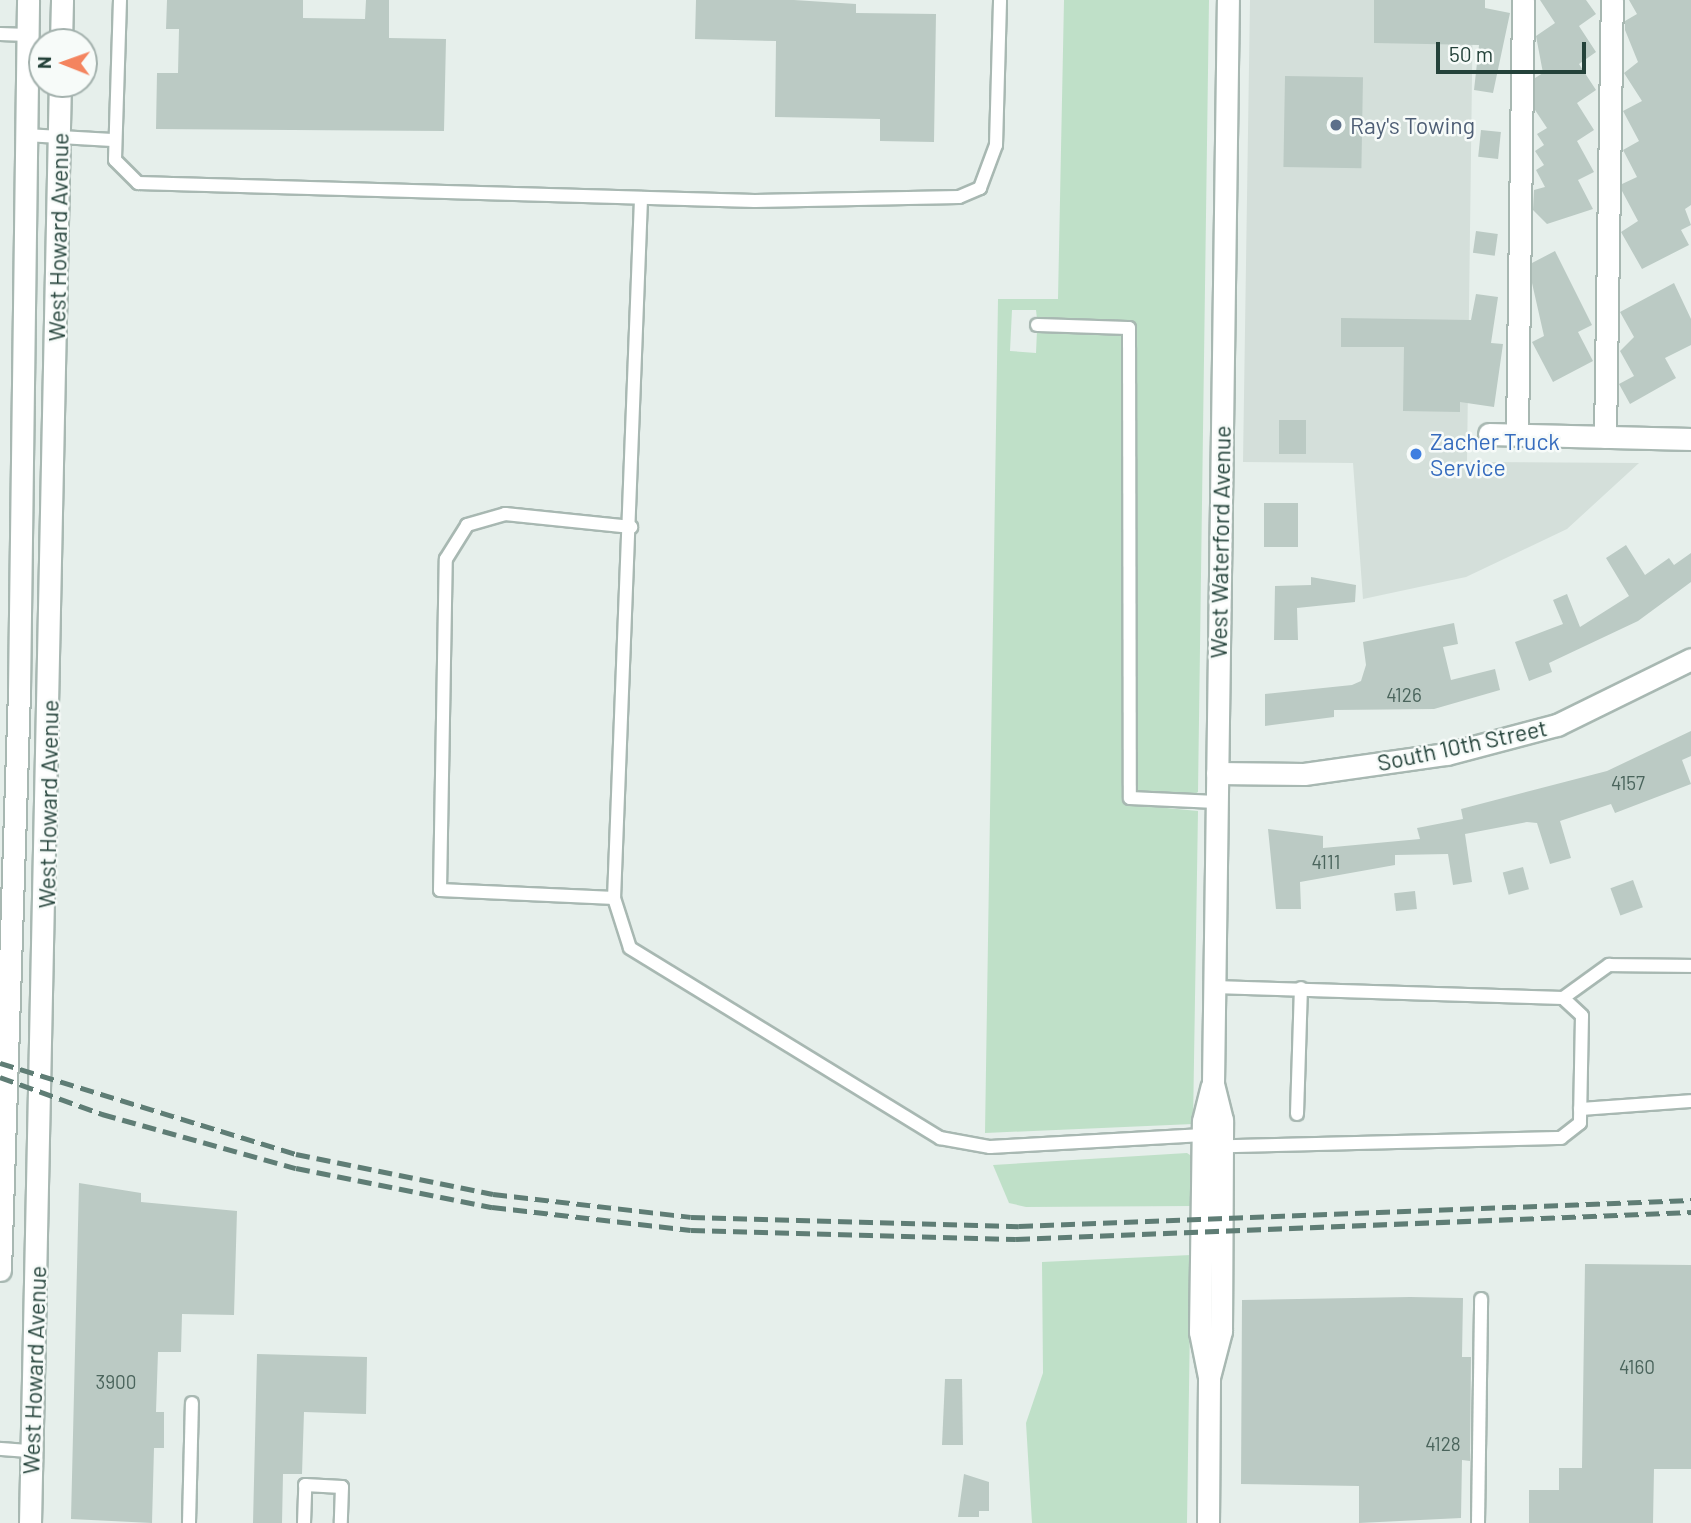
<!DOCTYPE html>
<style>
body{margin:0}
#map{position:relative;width:1691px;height:1523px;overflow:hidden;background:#e6efeb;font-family:Barlow,sans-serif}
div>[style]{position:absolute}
.built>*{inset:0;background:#d4dfda}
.green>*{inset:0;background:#bfe0c8}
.building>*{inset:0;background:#bbcac4;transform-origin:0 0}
.roads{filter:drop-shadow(2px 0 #a8b8b2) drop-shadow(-2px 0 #a8b8b2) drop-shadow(0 2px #a8b8b2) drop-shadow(0 -2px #a8b8b2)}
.lane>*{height:12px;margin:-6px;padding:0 6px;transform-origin:6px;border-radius:6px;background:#fff}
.street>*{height:21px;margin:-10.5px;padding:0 10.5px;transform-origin:10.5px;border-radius:10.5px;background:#fff}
.secondary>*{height:21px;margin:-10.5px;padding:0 10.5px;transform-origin:10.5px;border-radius:10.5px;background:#fff}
.rail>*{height:5px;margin-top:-2.5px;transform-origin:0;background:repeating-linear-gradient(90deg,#5f7d75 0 14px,transparent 0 21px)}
.dots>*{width:19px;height:19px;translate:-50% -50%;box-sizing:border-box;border:4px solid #f7fbf9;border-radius:50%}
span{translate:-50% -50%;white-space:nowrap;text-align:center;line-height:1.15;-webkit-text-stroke:5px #f7fbf9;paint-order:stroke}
.number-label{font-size:19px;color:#4a645c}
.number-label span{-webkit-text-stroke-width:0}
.service-label{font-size:23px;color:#4e5e75}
.left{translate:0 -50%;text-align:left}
.street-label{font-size:23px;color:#24423a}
.shop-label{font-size:23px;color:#366cbe}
.north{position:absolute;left:28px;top:28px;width:70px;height:70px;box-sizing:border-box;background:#f7fbf9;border:2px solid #a3b1ad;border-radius:50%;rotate:271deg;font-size:19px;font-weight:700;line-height:28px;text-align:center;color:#24423a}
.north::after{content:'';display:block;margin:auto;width:24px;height:32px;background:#f4845f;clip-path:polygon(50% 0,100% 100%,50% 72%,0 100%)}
.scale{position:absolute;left:1436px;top:42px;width:150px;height:32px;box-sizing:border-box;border:4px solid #24423a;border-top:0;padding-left:9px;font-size:21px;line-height:24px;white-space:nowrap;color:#24423a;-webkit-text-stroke:5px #f7fbf9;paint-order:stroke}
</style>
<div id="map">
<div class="built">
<i style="clip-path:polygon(1250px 0,1473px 0,1467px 462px,1639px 463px,1567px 529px,1466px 577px,1363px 599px,1353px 463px,1243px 462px)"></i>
</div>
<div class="green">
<i style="clip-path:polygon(1064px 0,1209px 0,1198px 792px,1192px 796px,1135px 793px,1134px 322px,1037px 319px,1036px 310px,1012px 310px,1010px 351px,1036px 353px,1037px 330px,1124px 333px,1125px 804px,1198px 811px,1193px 1124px,985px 1133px,998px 299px,1058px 299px)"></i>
<i style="clip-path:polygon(1187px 1153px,1193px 1157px,1192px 1206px,1026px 1207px,1009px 1203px,993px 1165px)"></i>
<i style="clip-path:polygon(1191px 1255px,1187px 1523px,1032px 1523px,1026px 1423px,1043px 1373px,1042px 1262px)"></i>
</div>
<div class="building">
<i style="clip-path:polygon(167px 0,303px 0,303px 18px,365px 19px,366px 0,389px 0,389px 38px,446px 39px,444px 131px,156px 129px,157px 73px,178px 73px,179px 29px,166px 29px)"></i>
<i style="clip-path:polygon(696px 0,794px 0,856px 4px,856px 13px,936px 14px,934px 142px,880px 141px,880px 119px,775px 117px,776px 41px,695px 39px)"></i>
<i style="clip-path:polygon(1374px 0,1485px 0,1485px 8px,1510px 13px,1493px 93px,1474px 90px,1479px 45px,1374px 43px)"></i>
<i style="clip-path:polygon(1540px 0,1586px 0,1596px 14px,1579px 26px,1596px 52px,1579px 64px,1596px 90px,1577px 103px,1594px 130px,1577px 141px,1594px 172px,1578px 180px,1593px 209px,1547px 224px,1533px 210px,1534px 190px,1545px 187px,1536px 170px,1544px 165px,1535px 151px,1544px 145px,1537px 134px,1547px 128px,1535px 110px,1535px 78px,1543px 73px,1536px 36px,1555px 23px)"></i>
<i style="clip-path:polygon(1629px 0,1691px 0,1691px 205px,1685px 209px,1691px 225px,1681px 230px,1689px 245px,1642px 269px,1621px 232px,1638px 221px,1622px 191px,1622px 184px,1637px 177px,1623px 150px,1639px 141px,1623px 111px,1642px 101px,1624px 73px,1638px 62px,1625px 30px,1625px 21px,1637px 14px)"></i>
<i style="left:1285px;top:76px;width:78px;height:91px;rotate:1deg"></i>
<i style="left:1481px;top:130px;width:20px;height:27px;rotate:6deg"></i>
<i style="left:1476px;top:231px;width:22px;height:22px;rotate:8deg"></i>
<i style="clip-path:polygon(1555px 251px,1592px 325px,1578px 332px,1593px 361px,1553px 382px,1532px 342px,1544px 336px,1532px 283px,1532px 263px)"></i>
<i style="clip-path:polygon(1674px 283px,1691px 319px,1691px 345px,1665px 358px,1676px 378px,1630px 404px,1619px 384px,1634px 376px,1620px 351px,1634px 337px,1620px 312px)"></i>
<i style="clip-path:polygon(1476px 294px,1498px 297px,1491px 343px,1503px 344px,1494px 407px,1460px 402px,1460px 412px,1403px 411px,1404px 347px,1341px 347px,1341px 318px,1471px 320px)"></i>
<i style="left:1279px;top:420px;width:27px;height:34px"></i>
<i style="left:1264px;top:503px;width:34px;height:44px"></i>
<i style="clip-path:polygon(1626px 545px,1645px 575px,1669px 558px,1674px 565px,1691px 553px,1691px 582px,1638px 621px,1549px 663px,1552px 672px,1529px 681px,1515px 642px,1563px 624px,1553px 600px,1567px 594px,1580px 627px,1629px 596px,1606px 558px)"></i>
<i style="clip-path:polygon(1311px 577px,1356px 585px,1355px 602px,1297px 608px,1298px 640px,1274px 640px,1275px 586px,1311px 585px)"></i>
<i style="clip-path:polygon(1454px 623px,1458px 644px,1443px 647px,1451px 680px,1495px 669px,1500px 690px,1434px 709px,1334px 710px,1334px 717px,1265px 726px,1265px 694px,1352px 685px,1361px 681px,1366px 665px,1363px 642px)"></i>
<i style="clip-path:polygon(1691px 731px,1691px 756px,1682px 760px,1691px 784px,1615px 813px,1611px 804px,1560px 821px,1571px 858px,1550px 864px,1537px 823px,1527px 822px,1465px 834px,1472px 882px,1453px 885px,1448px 854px,1395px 855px,1395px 865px,1300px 882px,1301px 909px,1276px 909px,1268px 829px,1323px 836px,1323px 848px,1420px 839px,1417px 828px,1463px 819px,1461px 809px,1607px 771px)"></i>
<i style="left:1523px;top:867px;width:23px;height:21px;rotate:75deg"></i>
<i style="left:1633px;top:880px;width:29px;height:24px;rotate:70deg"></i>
<i style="left:1415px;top:891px;width:18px;height:21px;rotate:84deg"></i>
<i style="clip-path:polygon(79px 1183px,141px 1193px,141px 1202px,237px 1211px,234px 1315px,182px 1314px,181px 1352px,158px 1352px,156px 1412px,164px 1412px,164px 1448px,154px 1448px,152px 1523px,71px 1519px)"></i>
<i style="clip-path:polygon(1585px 1264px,1691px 1265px,1691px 1469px,1654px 1469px,1653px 1523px,1529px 1523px,1529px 1490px,1559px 1490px,1559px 1468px,1582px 1468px)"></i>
<i style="clip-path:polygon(1410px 1297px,1463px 1298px,1462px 1357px,1471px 1357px,1470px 1461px,1462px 1460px,1461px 1518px,1359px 1523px,1359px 1486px,1241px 1484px,1242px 1300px)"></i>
<i style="clip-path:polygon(257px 1354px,367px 1357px,366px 1414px,304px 1412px,302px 1474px,283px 1474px,282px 1523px,253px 1523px)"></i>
<i style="clip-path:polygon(945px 1379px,962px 1379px,963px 1445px,942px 1445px)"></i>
<i style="clip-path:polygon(964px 1474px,989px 1482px,989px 1511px,979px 1511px,979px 1517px,958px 1517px)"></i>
</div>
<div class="roads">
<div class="lane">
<i style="left:120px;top:0;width:160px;rotate:91.8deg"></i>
<i style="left:115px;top:160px;width:33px;rotate:45deg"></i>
<i style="left:138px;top:183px;width:617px;rotate:1.67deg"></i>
<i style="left:755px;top:201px;width:204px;rotate:-1.1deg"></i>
<i style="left:959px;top:197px;width:23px;rotate:-23deg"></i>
<i style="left:980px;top:188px;width:46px;rotate:-69.6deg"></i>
<i style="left:996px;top:145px;width:145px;rotate:-88.4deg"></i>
<i style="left:0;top:34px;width:28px;rotate:2deg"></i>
<i style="left:27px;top:135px;width:88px;rotate:3.3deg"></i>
<i style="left:641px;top:199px;width:700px;rotate:92.21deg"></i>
<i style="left:614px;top:898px;width:52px;rotate:72.3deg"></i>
<i style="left:630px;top:948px;width:364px;rotate:31.5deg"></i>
<i style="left:940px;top:1138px;width:51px;rotate:10.2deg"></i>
<i style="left:990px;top:1147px;width:218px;rotate:-3.2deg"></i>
<i style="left:1037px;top:325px;width:92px;rotate:1.9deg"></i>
<i style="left:1129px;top:328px;width:470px;rotate:89.9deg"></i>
<i style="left:1130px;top:798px;width:86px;rotate:2.7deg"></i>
<i style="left:614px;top:898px;width:174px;rotate:-177.4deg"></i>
<i style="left:440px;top:890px;width:331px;rotate:-89deg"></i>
<i style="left:446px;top:559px;width:40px;rotate:-58deg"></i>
<i style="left:467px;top:525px;width:40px;rotate:-16deg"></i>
<i style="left:505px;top:514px;width:127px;rotate:5.9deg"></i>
<i style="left:1214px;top:987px;width:349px;rotate:1.8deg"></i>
<i style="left:1563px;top:998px;width:26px;rotate:43deg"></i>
<i style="left:1582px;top:1016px;width:107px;rotate:91.1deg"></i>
<i style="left:1580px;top:1123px;width:24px;rotate:142deg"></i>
<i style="left:1561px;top:1138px;width:339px;rotate:178.6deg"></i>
<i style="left:1563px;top:998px;width:57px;rotate:-35.7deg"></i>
<i style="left:1609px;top:965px;width:82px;rotate:0.7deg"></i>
<i style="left:1580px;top:1109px;width:111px;rotate:-4.1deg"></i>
<i style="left:1297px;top:1114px;width:126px;rotate:-88.2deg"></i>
<i style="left:0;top:1449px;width:32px;rotate:4deg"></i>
<i style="left:189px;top:1523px;width:120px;rotate:-88.6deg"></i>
<i style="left:304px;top:1523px;width:38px;rotate:-88deg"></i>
<i style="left:305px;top:1485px;width:37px;rotate:3deg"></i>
<i style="left:342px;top:1487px;width:36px;rotate:92deg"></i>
<i style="left:1478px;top:1523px;width:224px;rotate:-89.2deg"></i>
</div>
<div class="street">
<i style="left:1489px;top:434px;width:202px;rotate:1.4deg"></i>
<i style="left:1517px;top:434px;width:434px;rotate:-89.2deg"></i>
<i style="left:1605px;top:437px;width:437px;rotate:-89.1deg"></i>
<i style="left:1217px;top:773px;width:87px;rotate:0.7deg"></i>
<i style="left:1304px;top:774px;width:144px;rotate:-8deg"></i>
<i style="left:1447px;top:754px;width:114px;rotate:-14.8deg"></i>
<i style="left:1557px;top:725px;width:149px;rotate:-26.2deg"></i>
<i style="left:1209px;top:1377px;width:48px;rotate:-75.4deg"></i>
<i style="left:1221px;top:1331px;width:211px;rotate:-89.7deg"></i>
<i style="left:1222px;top:1120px;width:38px;rotate:-104deg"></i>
<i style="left:1213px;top:1083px;width:1083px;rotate:-89.21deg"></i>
<i style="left:1208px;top:1523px;width:146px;rotate:-89.6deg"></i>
<i style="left:1209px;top:1377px;width:46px;rotate:-101.3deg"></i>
<i style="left:1200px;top:1332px;width:211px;rotate:-89.2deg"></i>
<i style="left:1203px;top:1121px;width:36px;rotate:-76deg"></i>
</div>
<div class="secondary">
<i style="left:61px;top:42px;width:42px;rotate:-88.6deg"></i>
<i style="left:0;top:1270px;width:579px;rotate:-88.12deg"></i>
<i style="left:19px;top:691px;width:691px;rotate:-89.25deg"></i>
<i style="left:30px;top:1523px;width:1439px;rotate:-88.81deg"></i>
</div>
</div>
<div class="rail">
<i style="left:0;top:1063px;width:310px;rotate:17.1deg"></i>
<i style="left:296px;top:1154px;width:201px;rotate:11.5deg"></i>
<i style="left:493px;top:1194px;width:199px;rotate:6.6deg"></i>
<i style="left:691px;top:1217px;width:328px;rotate:1.6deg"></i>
<i style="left:1019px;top:1226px;width:673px;rotate:-2.22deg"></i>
<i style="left:0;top:1077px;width:109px;rotate:19.9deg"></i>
<i style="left:102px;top:1114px;width:201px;rotate:15.6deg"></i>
<i style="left:296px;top:1168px;width:200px;rotate:11.3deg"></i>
<i style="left:492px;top:1207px;width:200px;rotate:6.6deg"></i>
<i style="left:691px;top:1230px;width:325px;rotate:1.6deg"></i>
<i style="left:1016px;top:1239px;width:676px;rotate:-2.29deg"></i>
</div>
<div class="dots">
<i style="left:1336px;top:125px;background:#5c6f8a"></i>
<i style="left:1416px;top:454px;background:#3f7fe0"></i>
</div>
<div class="number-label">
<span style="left:1404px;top:695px">4126</span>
<span style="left:1628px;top:783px">4157</span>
<span style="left:1326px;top:862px">4111</span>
<span style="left:1637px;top:1367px">4160</span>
<span style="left:116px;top:1382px">3900</span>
<span style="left:1443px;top:1444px">4128</span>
</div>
<div class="service-label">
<span class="left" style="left:1350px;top:125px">Ray's Towing</span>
</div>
<div class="street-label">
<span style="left:58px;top:237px;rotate:-89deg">West Howard Avenue</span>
<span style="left:1220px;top:542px;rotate:-89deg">West Waterford Avenue</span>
<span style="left:1462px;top:745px;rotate:-12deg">South 10th Street</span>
<span style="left:48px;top:804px;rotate:-89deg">West Howard Avenue</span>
<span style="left:34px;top:1370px;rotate:-88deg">West Howard Avenue</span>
</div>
<div class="shop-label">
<span class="left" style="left:1430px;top:454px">Zacher Truck<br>Service</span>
</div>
<div class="north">N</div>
<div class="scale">50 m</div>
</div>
